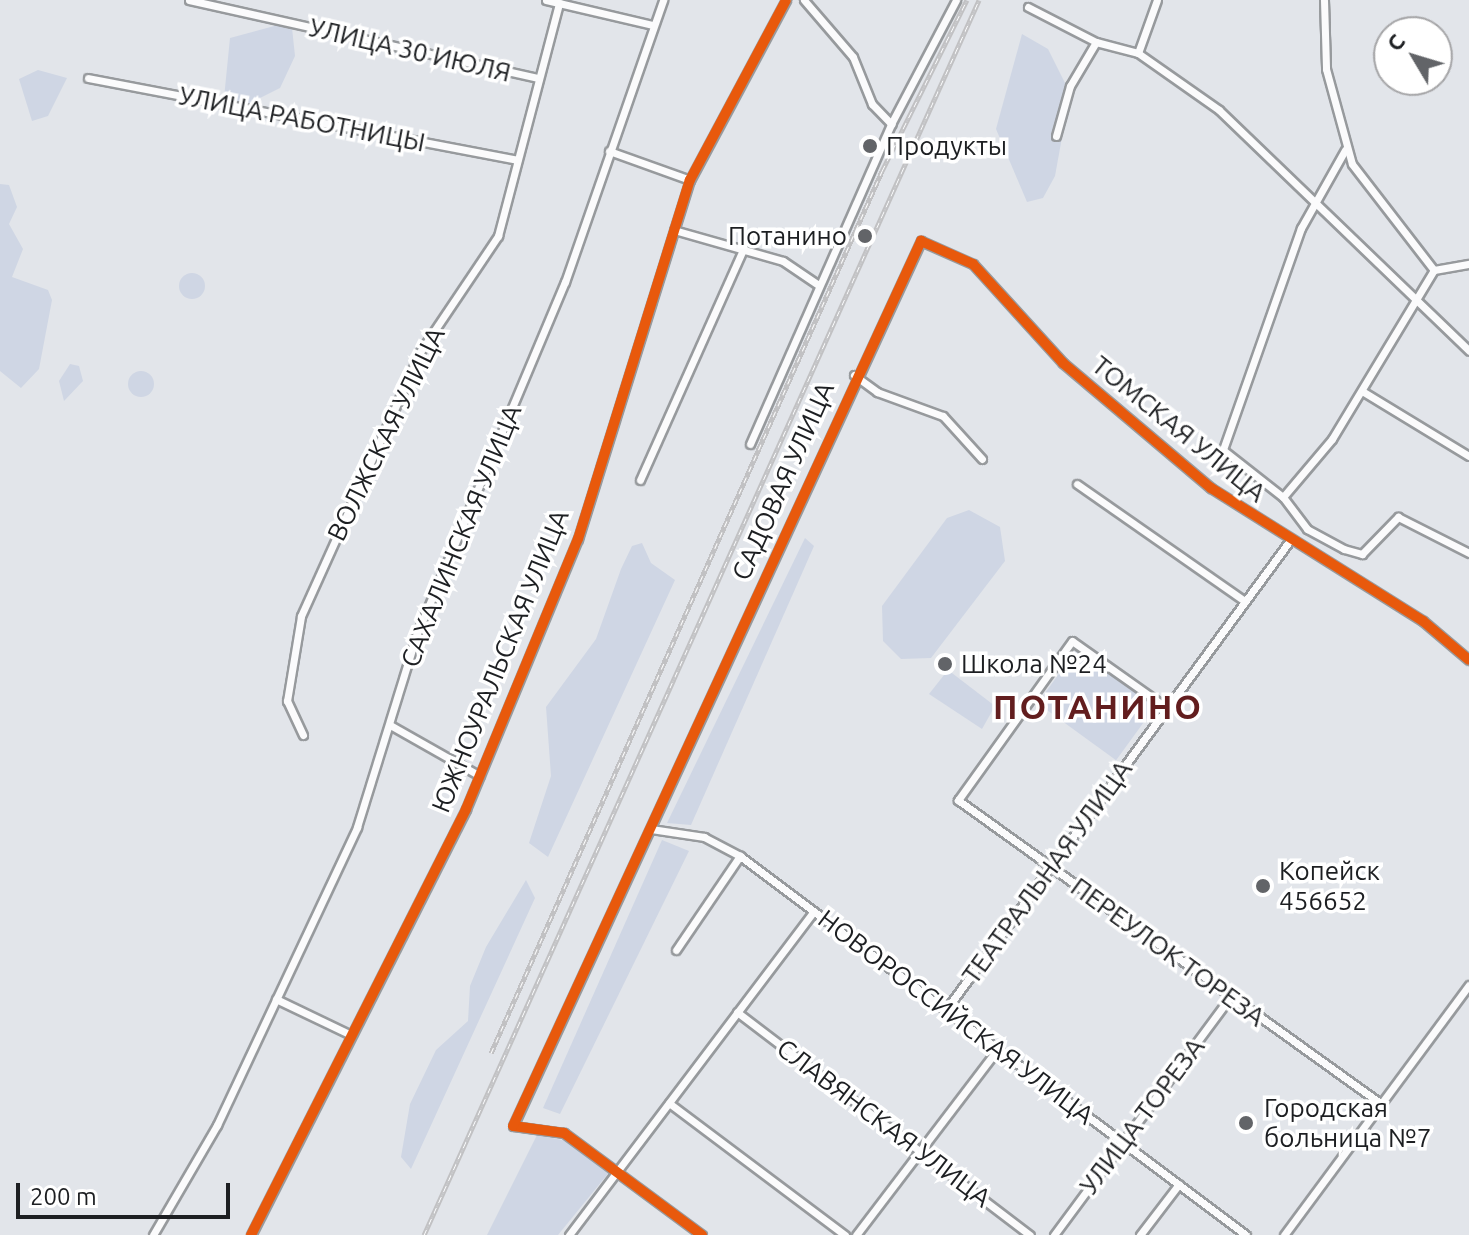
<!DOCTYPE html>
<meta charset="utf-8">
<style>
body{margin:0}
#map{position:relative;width:1469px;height:1235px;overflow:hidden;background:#e2e5ea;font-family:Ubuntu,sans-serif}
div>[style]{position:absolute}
.green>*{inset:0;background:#cfd6e4;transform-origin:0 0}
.round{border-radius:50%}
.roads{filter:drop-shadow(2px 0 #979a9d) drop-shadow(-2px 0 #979a9d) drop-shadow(0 2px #979a9d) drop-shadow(0 -2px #979a9d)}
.minor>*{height:7px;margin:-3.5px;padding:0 3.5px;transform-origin:3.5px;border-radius:3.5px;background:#fbfbfc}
.rail>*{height:5px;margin-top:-2.5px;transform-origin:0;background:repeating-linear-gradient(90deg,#fff 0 6px,#c1c1c3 0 12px);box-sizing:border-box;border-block:2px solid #c1c1c3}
.cycleway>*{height:10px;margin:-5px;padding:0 5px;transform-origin:5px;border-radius:5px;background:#e8590c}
.dots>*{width:22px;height:22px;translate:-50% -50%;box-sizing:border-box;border:4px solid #fff;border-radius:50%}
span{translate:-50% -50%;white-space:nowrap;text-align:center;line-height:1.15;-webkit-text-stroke:7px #fff;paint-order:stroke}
.street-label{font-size:26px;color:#1d1f22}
.poi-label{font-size:26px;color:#1d1f22}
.left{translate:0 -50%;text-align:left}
.right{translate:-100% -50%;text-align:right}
.district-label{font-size:34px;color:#621d1e;font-weight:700;letter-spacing:2px}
.north{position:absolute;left:1373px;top:16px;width:80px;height:80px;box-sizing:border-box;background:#fff;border:2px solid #a5a5a7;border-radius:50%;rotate:308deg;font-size:22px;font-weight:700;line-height:32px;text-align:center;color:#1d1f22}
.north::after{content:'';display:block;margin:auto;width:28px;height:36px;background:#626468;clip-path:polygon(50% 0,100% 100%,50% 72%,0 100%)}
.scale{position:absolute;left:16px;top:1183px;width:214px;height:36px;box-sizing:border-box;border:4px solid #1d1f22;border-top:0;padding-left:10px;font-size:24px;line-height:28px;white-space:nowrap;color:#1d1f22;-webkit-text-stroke:6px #fff;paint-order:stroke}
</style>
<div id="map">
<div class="green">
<i style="clip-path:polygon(278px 25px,292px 28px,295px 56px,280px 88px,248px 104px,224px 98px,230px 38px)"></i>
<i style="clip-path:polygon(1022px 34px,1048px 49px,1070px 93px,1055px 176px,1043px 198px,1027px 202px,996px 129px)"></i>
<i style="clip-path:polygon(38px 70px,67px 78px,48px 116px,32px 121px,19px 79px)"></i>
<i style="clip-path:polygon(0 184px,9px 185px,17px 207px,9px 224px,23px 249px,12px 277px,48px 290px,52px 300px,39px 369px,21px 388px,0 371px)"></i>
<i class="round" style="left:179px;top:273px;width:26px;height:26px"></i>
<i style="clip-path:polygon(70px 364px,79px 366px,83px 381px,64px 401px,59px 381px)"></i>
<i class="round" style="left:128px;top:371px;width:26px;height:26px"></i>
<i style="clip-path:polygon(969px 510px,1000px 527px,1005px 561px,931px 658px,901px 659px,883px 641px,882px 606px,947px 518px)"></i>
<i style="clip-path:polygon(805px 538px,814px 546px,691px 825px,667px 823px)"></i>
<i style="clip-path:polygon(642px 543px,651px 563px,675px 580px,548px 857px,529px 843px,551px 776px,546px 707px,596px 639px,621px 569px,632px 546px)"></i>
<i style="left:1077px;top:649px;width:97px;height:67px;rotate:36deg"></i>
<i style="clip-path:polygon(948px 670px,995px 706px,982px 729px,929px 694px)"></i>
<i style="clip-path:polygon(662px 840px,689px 851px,560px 1114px,543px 1108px)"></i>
<i style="clip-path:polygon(526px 880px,535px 898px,411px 1169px,401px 1157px,410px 1104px,436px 1050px,468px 1021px,470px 986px,486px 947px)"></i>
<i style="clip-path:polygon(537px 1135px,572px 1142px,611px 1170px,558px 1235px,487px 1235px)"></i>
</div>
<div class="roads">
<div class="minor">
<i style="left:189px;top:0;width:357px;rotate:12.6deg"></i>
<i style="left:546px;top:0;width:110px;rotate:13.2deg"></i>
<i style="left:804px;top:0;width:75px;rotate:49.3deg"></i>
<i style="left:853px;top:57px;width:51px;rotate:68deg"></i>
<i style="left:872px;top:104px;width:28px;rotate:46deg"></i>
<i style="left:1324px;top:0;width:69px;rotate:88.3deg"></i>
<i style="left:1326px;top:69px;width:98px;rotate:74.7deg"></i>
<i style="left:1352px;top:164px;width:134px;rotate:52.3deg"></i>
<i style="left:1434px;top:270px;width:36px;rotate:-10deg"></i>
<i style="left:1028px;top:7px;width:76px;rotate:27.2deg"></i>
<i style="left:1096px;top:42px;width:43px;rotate:14.7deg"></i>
<i style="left:1138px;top:53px;width:99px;rotate:35.1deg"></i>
<i style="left:1219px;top:110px;width:347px;rotate:43.9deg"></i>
<i style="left:1138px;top:53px;width:56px;rotate:-70.3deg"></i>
<i style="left:88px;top:78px;width:437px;rotate:10.8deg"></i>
<i style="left:1056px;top:136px;width:52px;rotate:-74.4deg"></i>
<i style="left:1070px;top:86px;width:51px;rotate:-59.4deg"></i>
<i style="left:1345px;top:150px;width:90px;rotate:119.4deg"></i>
<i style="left:1301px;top:228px;width:235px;rotate:109.4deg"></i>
<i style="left:1223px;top:450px;width:76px;rotate:38.1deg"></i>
<i style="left:1283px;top:497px;width:40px;rotate:53deg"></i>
<i style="left:1307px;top:529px;width:42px;rotate:28.4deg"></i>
<i style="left:1344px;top:549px;width:19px;rotate:16deg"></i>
<i style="left:1362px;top:554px;width:52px;rotate:-45.8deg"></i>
<i style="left:1398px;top:517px;width:80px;rotate:26.9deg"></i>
<i style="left:609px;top:151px;width:86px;rotate:19.7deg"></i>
<i style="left:674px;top:230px;width:113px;rotate:15.9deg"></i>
<i style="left:783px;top:261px;width:41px;rotate:34.1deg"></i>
<i style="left:854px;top:375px;width:29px;rotate:36deg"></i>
<i style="left:877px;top:392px;width:70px;rotate:20deg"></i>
<i style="left:943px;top:416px;width:58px;rotate:47.8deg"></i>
<i style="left:1362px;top:391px;width:125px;rotate:31.3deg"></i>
<i style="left:750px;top:444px;width:350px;rotate:-66.2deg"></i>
<i style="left:891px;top:124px;width:140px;rotate:-62.3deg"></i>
<i style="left:640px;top:480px;width:254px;rotate:-65.9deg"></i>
<i style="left:1077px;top:484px;width:205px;rotate:34.9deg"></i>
<i style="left:1283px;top:497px;width:76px;rotate:-49.8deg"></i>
<i style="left:1332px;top:439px;width:197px;rotate:-58.9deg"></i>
<i style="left:1167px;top:708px;width:116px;rotate:-144.8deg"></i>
<i style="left:1072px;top:641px;width:196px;rotate:125.6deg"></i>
<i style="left:958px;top:800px;width:520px;rotate:35.68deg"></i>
<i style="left:390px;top:725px;width:103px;rotate:29.5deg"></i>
<i style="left:303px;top:735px;width:38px;rotate:-115deg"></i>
<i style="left:287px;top:701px;width:86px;rotate:-80.6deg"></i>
<i style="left:301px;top:616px;width:290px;rotate:-65.7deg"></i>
<i style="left:420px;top:352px;width:140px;rotate:-56.1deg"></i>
<i style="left:498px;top:236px;width:241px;rotate:-75.3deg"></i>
<i style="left:651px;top:829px;width:54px;rotate:8.6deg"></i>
<i style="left:704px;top:837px;width:41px;rotate:27.8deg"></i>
<i style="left:740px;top:856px;width:632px;rotate:36.83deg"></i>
<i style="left:676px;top:950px;width:114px;rotate:-55.8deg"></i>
<i style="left:276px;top:999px;width:83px;rotate:25.6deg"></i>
<i style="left:945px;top:1011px;width:585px;rotate:-53.76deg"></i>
<i style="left:737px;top:1012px;width:368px;rotate:37.3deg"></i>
<i style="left:669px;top:1103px;width:220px;rotate:36.9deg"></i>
<i style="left:153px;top:1235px;width:127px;rotate:-59.8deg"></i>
<i style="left:217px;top:1125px;width:329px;rotate:-64.8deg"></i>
<i style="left:357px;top:827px;width:200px;rotate:-72.8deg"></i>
<i style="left:416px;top:636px;width:384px;rotate:-67.2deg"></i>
<i style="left:565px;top:282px;width:299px;rotate:-70.8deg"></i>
<i style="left:251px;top:1235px;width:477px;rotate:-63.2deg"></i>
<i style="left:466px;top:809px;width:292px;rotate:-67.5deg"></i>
<i style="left:578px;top:539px;width:376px;rotate:-72.7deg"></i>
<i style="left:690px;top:180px;width:204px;rotate:-61.9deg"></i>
<i style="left:569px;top:1235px;width:406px;rotate:-52.9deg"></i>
<i style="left:702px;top:1235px;width:172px;rotate:-143.5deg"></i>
<i style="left:564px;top:1133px;width:51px;rotate:-172.2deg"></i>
<i style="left:513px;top:1126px;width:975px;rotate:-65.25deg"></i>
<i style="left:921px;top:241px;width:57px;rotate:23.9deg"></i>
<i style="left:973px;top:264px;width:134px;rotate:47.7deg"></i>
<i style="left:1063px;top:363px;width:194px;rotate:40.2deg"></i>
<i style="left:1211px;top:488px;width:250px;rotate:32.1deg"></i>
<i style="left:1423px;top:621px;width:60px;rotate:40.3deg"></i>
<i style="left:856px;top:1235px;width:233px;rotate:-52.7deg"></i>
<i style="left:1054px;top:1235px;width:296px;rotate:-53.5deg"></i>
<i style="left:1140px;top:1235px;width:64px;rotate:-52.6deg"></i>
<i style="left:1284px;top:1235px;width:311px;rotate:-53.5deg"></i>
</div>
</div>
<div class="rail">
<i style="left:491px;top:1053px;width:965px;rotate:-66.09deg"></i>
<i style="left:882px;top:171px;width:191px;rotate:-63.6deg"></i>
<i style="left:424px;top:1235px;width:1354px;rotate:-65.8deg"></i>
</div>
<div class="cycleway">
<i style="left:251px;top:1235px;width:477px;rotate:-63.2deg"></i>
<i style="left:466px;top:809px;width:292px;rotate:-67.5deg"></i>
<i style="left:578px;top:539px;width:376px;rotate:-72.7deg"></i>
<i style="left:690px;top:180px;width:204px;rotate:-61.9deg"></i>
<i style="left:702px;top:1235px;width:172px;rotate:-143.5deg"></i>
<i style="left:564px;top:1133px;width:51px;rotate:-172.2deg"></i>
<i style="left:513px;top:1126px;width:975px;rotate:-65.25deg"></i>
<i style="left:921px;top:241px;width:57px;rotate:23.9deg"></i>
<i style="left:973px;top:264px;width:134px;rotate:47.7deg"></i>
<i style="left:1063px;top:363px;width:194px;rotate:40.2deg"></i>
<i style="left:1211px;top:488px;width:250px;rotate:32.1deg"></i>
<i style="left:1423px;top:621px;width:60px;rotate:40.3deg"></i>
</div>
<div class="dots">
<i style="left:870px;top:146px;background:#626468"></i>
<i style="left:865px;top:236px;background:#626468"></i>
<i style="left:945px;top:664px;background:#626468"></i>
<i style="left:1263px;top:886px;background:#626468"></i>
<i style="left:1246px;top:1123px;background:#626468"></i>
</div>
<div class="street-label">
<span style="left:410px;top:50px;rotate:13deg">УЛИЦА 30 ИЮЛЯ</span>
<span style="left:302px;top:119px;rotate:11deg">УЛИЦА РАБОТНИЦЫ</span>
<span style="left:1179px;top:429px;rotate:39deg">ТОМСКАЯ УЛИЦА</span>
<span style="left:386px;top:434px;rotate:-64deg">ВОЛЖСКАЯ УЛИЦА</span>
<span style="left:783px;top:481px;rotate:-66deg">САДОВАЯ УЛИЦА</span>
<span style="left:461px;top:536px;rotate:-68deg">САХАЛИНСКАЯ УЛИЦА</span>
<span style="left:500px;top:661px;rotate:-68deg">ЮЖНОУРАЛЬСКАЯ УЛИЦА</span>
<span style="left:1047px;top:872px;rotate:-54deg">ТЕАТРАЛЬНАЯ УЛИЦА</span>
<span style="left:1168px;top:952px;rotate:36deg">ПЕРЕУЛОК ТОРЕЗА</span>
<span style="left:956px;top:1017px;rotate:37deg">НОВОРОССИЙСКАЯ УЛИЦА</span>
<span style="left:1142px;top:1116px;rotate:-53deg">УЛИЦА ТОРЕЗА</span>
<span style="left:884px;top:1123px;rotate:37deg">СЛАВЯНСКАЯ УЛИЦА</span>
</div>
<div class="poi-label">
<span class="left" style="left:886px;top:146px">Продукты</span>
<span class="right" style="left:847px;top:236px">Потанино</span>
<span class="left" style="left:961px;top:664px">Школа №24</span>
<span class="left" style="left:1279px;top:886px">Копейск<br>456652</span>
<span class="left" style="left:1264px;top:1123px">Городская<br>больница №7</span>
</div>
<div class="district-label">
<span style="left:1098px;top:707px">ПОТАНИНО</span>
</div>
<div class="north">С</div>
<div class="scale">200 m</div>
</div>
